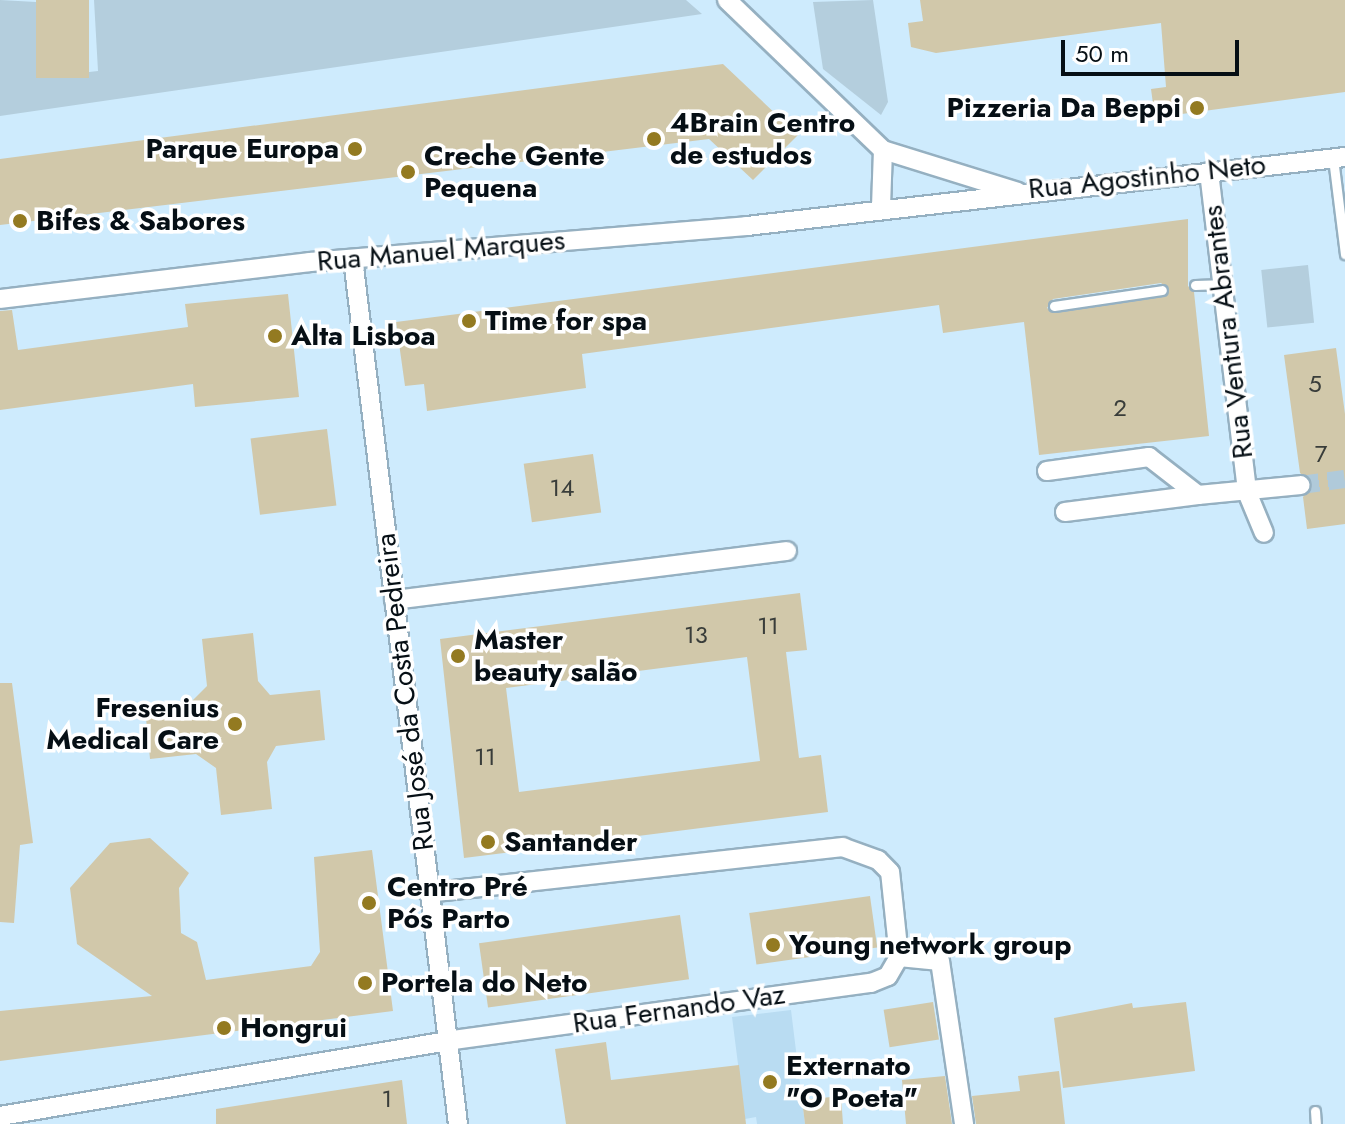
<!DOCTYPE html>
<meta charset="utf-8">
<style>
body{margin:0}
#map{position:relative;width:1345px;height:1124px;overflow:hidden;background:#ceebfd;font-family:Jost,sans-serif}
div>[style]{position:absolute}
.built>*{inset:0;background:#b9dcf2}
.green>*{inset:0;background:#b4cedd;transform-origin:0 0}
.building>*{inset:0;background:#d1c8aa;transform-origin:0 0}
.street-tunnel>*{height:18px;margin-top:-9px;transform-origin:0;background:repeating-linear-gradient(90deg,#b0cada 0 18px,transparent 0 27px)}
.roads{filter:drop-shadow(2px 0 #95b0c1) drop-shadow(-2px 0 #95b0c1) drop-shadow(0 2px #95b0c1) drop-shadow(0 -2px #95b0c1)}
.lane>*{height:9px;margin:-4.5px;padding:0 4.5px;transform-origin:4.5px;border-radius:4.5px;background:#fff}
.street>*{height:18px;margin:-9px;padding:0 9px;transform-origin:9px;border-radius:9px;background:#fff}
.dots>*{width:22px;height:22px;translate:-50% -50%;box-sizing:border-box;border:4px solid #fff;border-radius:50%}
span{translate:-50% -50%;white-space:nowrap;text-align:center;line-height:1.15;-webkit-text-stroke:7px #fff;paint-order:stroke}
.number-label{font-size:24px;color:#393d3a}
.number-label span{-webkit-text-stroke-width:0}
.poi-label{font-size:28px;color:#060f15;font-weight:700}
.right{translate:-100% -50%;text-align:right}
.left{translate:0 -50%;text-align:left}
.street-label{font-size:28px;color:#060f15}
.scale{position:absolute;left:1061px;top:40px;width:178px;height:36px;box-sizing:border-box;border:4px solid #060f15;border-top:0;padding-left:10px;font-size:24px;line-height:28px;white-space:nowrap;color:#060f15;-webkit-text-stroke:6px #fff;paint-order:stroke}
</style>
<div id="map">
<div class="built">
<i style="clip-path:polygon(791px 1010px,805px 1124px,757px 1124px,756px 1117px,745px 1119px,732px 1017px)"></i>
</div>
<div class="green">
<i style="clip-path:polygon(0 0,36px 2px,45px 77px,98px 71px,94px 0,686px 0,702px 14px,0 116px)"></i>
<i style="clip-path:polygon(873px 0,888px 102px,881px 115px,823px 69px,813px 2px)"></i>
<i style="left:1308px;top:265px;width:58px;height:47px;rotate:84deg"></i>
</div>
<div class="building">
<i style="left:36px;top:0;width:53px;height:78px"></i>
<i style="clip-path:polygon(920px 0,1345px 0,1345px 92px,1167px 116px,1166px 110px,1154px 111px,1151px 89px,1166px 87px,1161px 23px,936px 53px,911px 47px,908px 23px,923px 21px)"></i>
<i style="clip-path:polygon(723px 64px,798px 135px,753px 180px,709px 139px,0 225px,0 159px)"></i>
<i style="clip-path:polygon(evenodd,1188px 219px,1188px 286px,1194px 292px,1209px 436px,1039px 455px,1024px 322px,943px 333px,939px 305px,582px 354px,586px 388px,427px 411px,424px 384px,405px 386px,396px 322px,1188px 219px,1161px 283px,1169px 290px,1163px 297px,1055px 313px,1047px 308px,1053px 299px,1161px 283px)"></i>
<i style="clip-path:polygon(288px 294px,299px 397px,195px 407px,193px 384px,0 410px,0 311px,12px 310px,18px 350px,188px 327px,185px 304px)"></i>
<i style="clip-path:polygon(1336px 348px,1345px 414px,1345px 524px,1307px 529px,1303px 497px,1313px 483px,1300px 473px,1284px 355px)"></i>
<i style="left:327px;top:429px;width:77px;height:77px;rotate:83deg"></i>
<i style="left:593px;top:454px;width:59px;height:70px;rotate:82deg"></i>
<i style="clip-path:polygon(evenodd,800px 593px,807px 650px,786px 652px,799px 758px,821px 755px,828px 812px,464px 858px,440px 639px,800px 593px,747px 657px,760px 761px,519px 792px,506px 688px,747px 657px)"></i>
<i style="clip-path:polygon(253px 633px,258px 681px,270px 695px,320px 690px,325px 740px,276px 746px,267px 762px,272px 809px,221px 815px,216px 768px,196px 754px,150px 759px,145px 708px,190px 703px,207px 686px,202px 639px)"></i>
<i style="clip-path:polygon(0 683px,12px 683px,33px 843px,20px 845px,14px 923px,0 922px)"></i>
<i style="clip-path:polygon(150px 838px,189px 873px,179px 888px,181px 933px,197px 942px,206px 980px,311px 966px,320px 952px,314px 857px,372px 850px,393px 1011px,0 1061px,0 1011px,152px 996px,77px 944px,70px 888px,110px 843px)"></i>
<i style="left:870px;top:896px;width:52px;height:122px;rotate:82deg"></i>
<i style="left:680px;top:915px;width:65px;height:203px;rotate:82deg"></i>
<i style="left:933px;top:1002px;width:38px;height:50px;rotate:81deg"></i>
<i style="clip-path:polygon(1186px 1002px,1195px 1071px,1063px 1088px,1054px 1018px,1132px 1003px,1133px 1008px)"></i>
<i style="clip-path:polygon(606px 1042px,611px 1080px,739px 1065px,746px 1124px,566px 1124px,555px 1049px)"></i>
<i style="clip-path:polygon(1059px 1071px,1065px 1124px,976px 1124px,972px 1096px,1020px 1091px,1018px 1076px)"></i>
<i style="clip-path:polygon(945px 1076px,952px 1124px,906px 1124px,902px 1080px)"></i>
<i style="clip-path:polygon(402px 1080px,407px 1124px,216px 1124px,216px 1109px)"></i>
<i style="clip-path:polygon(841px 1096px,843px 1124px,805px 1124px,802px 1100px)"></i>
</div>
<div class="street-tunnel">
<i style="left:1301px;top:485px;width:44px;rotate:-7.8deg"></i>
</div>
<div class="roads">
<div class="lane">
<i style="left:1333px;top:158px;width:97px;rotate:82.9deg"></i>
<i style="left:1195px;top:285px;width:25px;rotate:-2deg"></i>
<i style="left:1054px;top:306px;width:109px;rotate:-8.4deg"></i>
<i style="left:1315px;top:1111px;width:13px;rotate:86deg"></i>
</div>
<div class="street">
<i style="left:727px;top:0;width:216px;rotate:43.9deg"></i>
<i style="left:883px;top:150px;width:141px;rotate:17.3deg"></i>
<i style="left:1209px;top:172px;width:322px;rotate:83.2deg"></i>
<i style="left:1247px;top:492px;width:44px;rotate:67.5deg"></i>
<i style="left:881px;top:207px;width:57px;rotate:-88deg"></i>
<i style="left:353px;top:259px;width:871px;rotate:83.08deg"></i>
<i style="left:0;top:299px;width:312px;rotate:-6.8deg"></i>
<i style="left:310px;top:262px;width:438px;rotate:-4.7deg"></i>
<i style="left:747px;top:226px;width:602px;rotate:-6.58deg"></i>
<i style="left:1047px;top:471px;width:103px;rotate:-7.8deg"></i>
<i style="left:1149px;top:457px;width:62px;rotate:37.8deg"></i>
<i style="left:1198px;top:495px;width:103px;rotate:-5.5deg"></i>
<i style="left:1065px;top:512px;width:134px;rotate:-7.3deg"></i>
<i style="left:394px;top:600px;width:396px;rotate:-7.1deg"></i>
<i style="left:899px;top:957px;width:41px;rotate:5.6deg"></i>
<i style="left:940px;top:961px;width:165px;rotate:81.6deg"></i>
<i style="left:0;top:1116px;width:452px;rotate:-9.5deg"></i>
<i style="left:446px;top:1041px;width:429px;rotate:-7.8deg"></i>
<i style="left:871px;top:983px;width:18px;rotate:-22deg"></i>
<i style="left:888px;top:976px;width:22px;rotate:-60deg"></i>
<i style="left:899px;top:957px;width:85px;rotate:-96deg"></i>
<i style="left:890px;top:872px;width:17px;rotate:-135deg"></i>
<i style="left:878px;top:860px;width:37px;rotate:-160deg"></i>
<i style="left:843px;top:847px;width:417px;rotate:173.7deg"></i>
</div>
</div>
<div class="dots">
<i style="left:1197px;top:108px;background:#937a21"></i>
<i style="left:654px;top:139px;background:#937a21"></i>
<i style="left:355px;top:149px;background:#937a21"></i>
<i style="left:408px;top:172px;background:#937a21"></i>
<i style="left:20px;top:221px;background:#937a21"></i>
<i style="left:469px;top:321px;background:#937a21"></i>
<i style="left:275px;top:336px;background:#937a21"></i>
<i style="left:458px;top:656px;background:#937a21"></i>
<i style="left:235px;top:724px;background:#937a21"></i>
<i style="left:488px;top:842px;background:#937a21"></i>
<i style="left:369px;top:903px;background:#937a21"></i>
<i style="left:773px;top:945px;background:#937a21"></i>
<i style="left:365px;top:983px;background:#937a21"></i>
<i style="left:224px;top:1028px;background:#937a21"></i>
<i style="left:770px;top:1082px;background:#937a21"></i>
</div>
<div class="number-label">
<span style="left:1315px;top:384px">5</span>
<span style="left:1120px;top:408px">2</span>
<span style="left:1321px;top:454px">7</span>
<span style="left:562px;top:488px">14</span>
<span style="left:768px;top:626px">11</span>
<span style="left:696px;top:635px">13</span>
<span style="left:485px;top:757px">11</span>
<span style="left:387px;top:1099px">1</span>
</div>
<div class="poi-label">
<span class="right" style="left:1181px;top:108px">Pizzeria Da Beppi</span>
<span class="left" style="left:670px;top:139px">4Brain Centro<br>de estudos</span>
<span class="right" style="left:339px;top:149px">Parque Europa</span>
<span class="left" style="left:424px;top:172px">Creche Gente<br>Pequena</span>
<span class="left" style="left:36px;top:221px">Bifes &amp; Sabores</span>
<span class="left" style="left:485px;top:321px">Time for spa</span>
<span class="left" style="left:291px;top:336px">Alta Lisboa</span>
<span class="left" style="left:474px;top:656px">Master<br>beauty salão</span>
<span class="right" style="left:219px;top:724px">Fresenius<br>Medical Care</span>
<span class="left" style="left:504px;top:842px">Santander</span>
<span class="left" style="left:387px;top:903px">Centro Pré<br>Pós Parto</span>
<span class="left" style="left:789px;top:945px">Young network group</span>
<span class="left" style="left:381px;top:983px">Portela do Neto</span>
<span class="left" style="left:240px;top:1028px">Hongrui</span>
<span class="left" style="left:786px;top:1082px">Externato<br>"O Poeta"</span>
</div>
<div class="street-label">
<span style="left:1147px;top:177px;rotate:-6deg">Rua Agostinho Neto</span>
<span style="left:441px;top:251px;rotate:-5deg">Rua Manuel Marques</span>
<span style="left:1228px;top:332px;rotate:-97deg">Rua Ventura Abrantes</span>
<span style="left:405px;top:692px;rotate:-97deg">Rua José da Costa Pedreira</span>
<span style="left:679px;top:1009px;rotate:-8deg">Rua Fernando Vaz</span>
</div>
<div class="scale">50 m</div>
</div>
